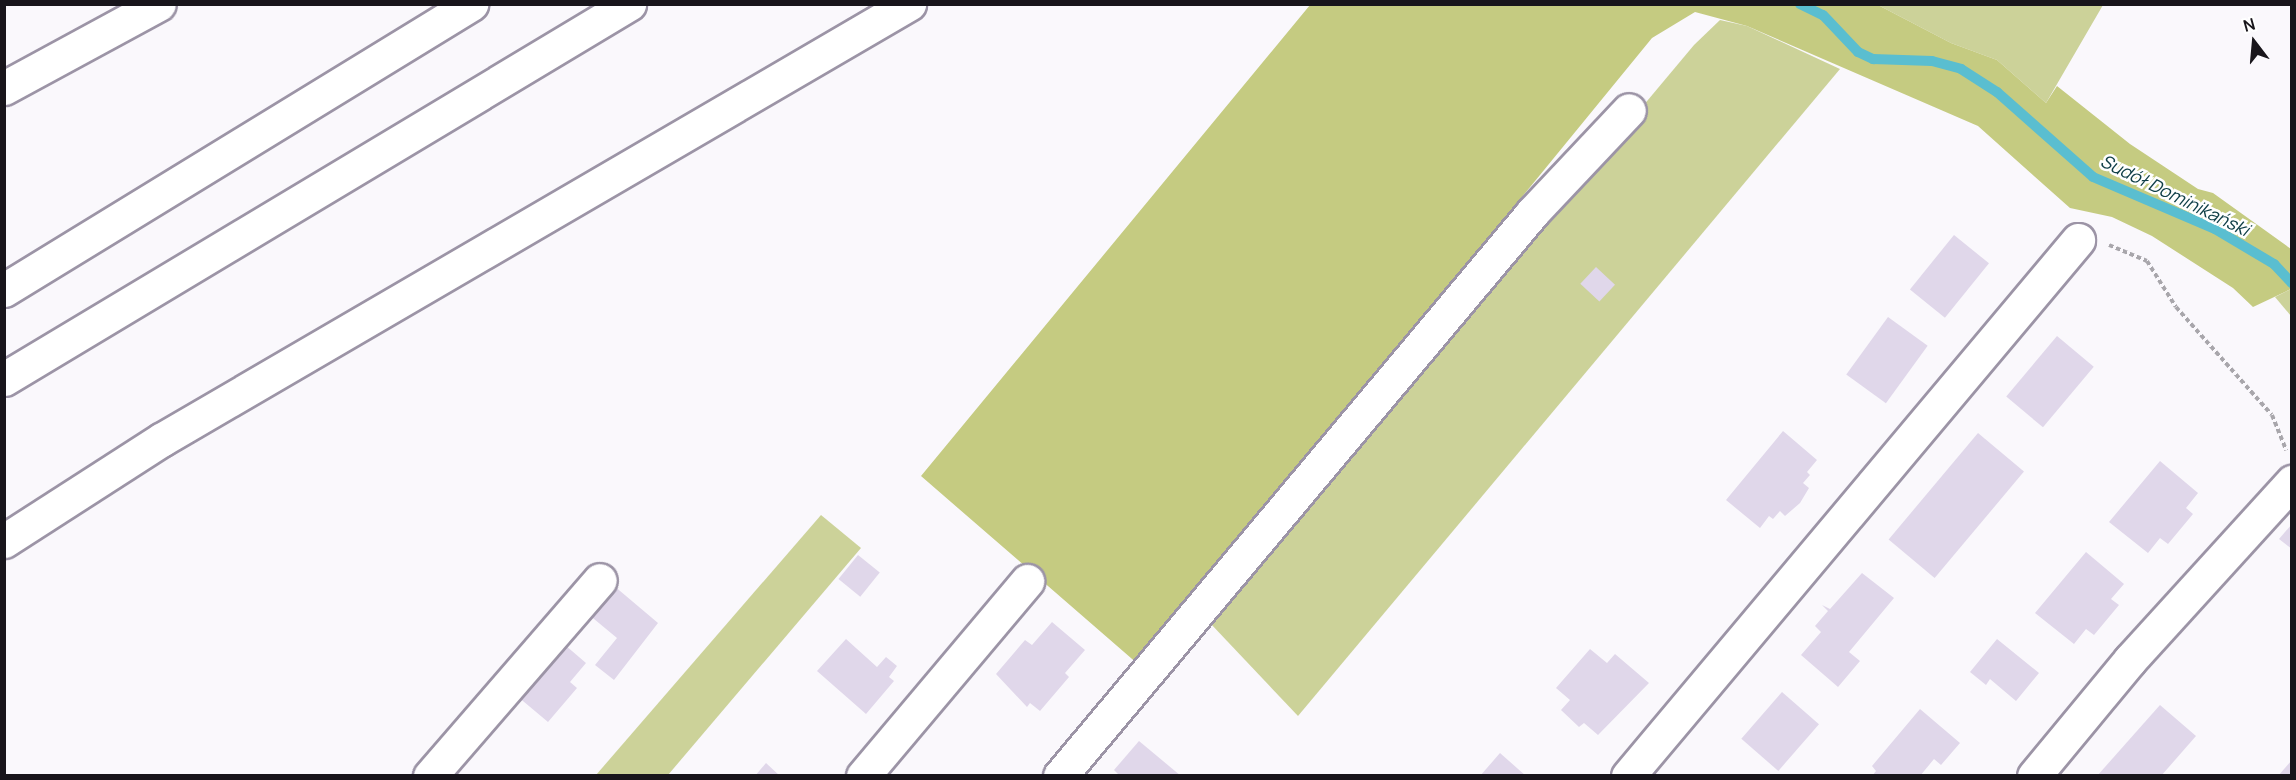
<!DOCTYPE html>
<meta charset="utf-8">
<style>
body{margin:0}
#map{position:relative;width:2296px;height:780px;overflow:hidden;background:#faf8fc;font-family:Manrope,sans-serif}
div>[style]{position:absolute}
.green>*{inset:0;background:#ccd299}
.forest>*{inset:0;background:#c5cb81}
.stream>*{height:10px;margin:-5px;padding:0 5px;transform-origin:5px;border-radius:5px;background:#5abed0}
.building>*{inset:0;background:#e0d7ea;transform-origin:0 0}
.path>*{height:4px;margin-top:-2px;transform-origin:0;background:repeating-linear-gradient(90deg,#a8a6ab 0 4.5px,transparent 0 7.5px)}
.roads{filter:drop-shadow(2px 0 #9c94a6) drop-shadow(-2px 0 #9c94a6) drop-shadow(0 2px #9c94a6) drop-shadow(0 -2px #9c94a6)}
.minor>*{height:33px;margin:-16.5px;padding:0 16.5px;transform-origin:16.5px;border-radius:16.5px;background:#fff}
.highway>*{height:33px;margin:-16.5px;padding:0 16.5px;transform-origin:16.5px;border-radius:16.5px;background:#fff}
span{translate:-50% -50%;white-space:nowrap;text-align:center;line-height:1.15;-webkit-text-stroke:5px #fff;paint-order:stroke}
.water-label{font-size:18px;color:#114048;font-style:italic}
.frame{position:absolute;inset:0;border:6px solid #18151b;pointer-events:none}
.north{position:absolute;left:2224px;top:12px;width:60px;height:60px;-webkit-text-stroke:4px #fff;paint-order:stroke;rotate:344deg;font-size:16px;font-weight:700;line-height:24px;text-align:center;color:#18151b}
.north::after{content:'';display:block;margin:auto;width:21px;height:27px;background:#18151b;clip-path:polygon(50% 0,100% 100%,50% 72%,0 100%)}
</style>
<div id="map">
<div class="green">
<i style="clip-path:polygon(1878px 5px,2103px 5px,2046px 103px,1997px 60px,1951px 43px)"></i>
<i style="clip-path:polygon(1720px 20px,1747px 26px,1840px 69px,1298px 716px,1210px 623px,1694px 45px)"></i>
<i style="clip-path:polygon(2291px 289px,2291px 316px,2275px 297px)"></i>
<i style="clip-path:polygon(821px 515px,861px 548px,668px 775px,596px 775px)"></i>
</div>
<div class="forest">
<i style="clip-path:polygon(1310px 5px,1878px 5px,1951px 43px,1997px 60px,2046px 103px,2057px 86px,2130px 144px,2198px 189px,2213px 193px,2291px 249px,2291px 289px,2253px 307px,2233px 288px,2152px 236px,2112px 217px,2070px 208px,1978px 126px,1747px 26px,1695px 12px,1652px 38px,1139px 665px,921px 476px)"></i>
</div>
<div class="stream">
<i style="left:1800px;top:4px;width:25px;rotate:26deg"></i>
<i style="left:1823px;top:15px;width:51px;rotate:46.6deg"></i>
<i style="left:1858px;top:52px;width:17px;rotate:25deg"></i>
<i style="left:1873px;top:59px;width:59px;rotate:1.9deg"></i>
<i style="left:1932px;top:61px;width:30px;rotate:15deg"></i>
<i style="left:1961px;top:69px;width:43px;rotate:32.6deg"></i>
<i style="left:1997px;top:92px;width:128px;rotate:41.5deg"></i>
<i style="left:2093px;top:177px;width:133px;rotate:23.1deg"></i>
<i style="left:2215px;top:229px;width:69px;rotate:30.7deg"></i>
<i style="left:2274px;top:264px;width:26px;rotate:47deg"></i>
</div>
<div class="building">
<i style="left:1954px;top:235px;width:45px;height:70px;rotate:39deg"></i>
<i style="left:1596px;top:267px;width:26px;height:23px;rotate:43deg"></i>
<i style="left:1888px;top:317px;width:49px;height:71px;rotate:36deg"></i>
<i style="left:2057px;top:336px;width:48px;height:79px;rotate:40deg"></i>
<i style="clip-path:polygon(1783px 431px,1817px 460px,1807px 472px,1810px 475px,1803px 483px,1809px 488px,1800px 503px,1785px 516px,1780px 511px,1773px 519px,1769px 516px,1760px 528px,1726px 500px)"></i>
<i style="left:1978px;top:433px;width:60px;height:139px;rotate:40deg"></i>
<i style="clip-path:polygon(2160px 461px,2198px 493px,2186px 508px,2193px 514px,2168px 544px,2160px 538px,2148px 553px,2109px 522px)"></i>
<i style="clip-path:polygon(2292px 524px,2292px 549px,2279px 539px)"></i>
<i style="clip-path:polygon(2086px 552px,2124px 584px,2111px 599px,2119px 605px,2094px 635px,2086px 629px,2074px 644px,2035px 613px)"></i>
<i style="left:858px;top:555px;width:28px;height:31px;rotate:39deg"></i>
<i style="clip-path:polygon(1862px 573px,1894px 598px,1849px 652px,1860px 661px,1838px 687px,1801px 655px,1821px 632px,1815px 626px,1828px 611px,1822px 605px,1830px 609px)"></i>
<i style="clip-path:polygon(613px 585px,658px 623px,614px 680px,595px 665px,617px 638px,588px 614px)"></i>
<i style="clip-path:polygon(1052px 622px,1085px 650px,1065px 673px,1069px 677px,1040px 711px,1030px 703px,1027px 707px,996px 674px,1025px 640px,1032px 645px)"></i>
<i style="clip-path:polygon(846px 639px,877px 667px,886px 657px,897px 666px,889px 677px,894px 681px,866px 714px,817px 671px)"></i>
<i style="clip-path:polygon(1997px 639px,2039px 673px,2016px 701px,1990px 679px,1986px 685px,1970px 672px)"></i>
<i style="clip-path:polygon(565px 645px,586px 663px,570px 682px,577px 688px,548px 722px,517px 696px)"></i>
<i style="clip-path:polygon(1590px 649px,1607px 663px,1615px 654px,1649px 683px,1598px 735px,1584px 723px,1579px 727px,1561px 710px,1570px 700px,1556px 688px)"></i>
<i style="left:1782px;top:692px;width:49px;height:62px;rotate:41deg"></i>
<i style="clip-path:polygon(2160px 705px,2196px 736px,2161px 776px,2097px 776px)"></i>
<i style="clip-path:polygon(1920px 709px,1960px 743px,1941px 765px,1934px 759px,1920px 776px,1872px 776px,1876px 771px,1872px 766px)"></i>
<i style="clip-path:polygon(1139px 741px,1181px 776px,1120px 776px,1114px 770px)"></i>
<i style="clip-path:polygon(1500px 753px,1526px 776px,1480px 776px)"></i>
<i style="clip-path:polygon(2292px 760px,2292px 776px,2278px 776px)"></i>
<i style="clip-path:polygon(766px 763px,780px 776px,755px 776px)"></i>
</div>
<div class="path">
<i style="left:2109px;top:245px;width:41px;rotate:22.8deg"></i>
<i style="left:2147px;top:261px;width:54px;rotate:57.8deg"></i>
<i style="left:2176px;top:307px;width:144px;rotate:48.4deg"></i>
<i style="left:2272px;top:415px;width:38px;rotate:68deg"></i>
</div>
<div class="roads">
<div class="minor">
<i style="left:4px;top:88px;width:176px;rotate:-28.5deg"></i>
<i style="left:4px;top:541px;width:187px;rotate:-32.8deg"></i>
<i style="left:161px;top:440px;width:866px;rotate:-30.24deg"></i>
<i style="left:430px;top:776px;width:259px;rotate:-49.1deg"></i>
<i style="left:863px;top:776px;width:255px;rotate:-49.9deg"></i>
<i style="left:1060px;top:776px;width:735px;rotate:-50.02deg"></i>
<i style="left:1532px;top:213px;width:141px;rotate:-46.7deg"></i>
<i style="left:1628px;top:776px;width:700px;rotate:-49.98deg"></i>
<i style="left:2034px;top:776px;width:151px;rotate:-50.4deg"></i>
<i style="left:2130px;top:660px;width:241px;rotate:-47.7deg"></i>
</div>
<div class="highway">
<i style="left:4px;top:290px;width:548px;rotate:-31.48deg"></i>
<i style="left:4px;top:379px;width:729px;rotate:-30.96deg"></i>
</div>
</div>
<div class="water-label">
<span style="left:2175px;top:195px;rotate:26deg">Sudół Dominikański</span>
</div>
<div class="frame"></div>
<div class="north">N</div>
</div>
